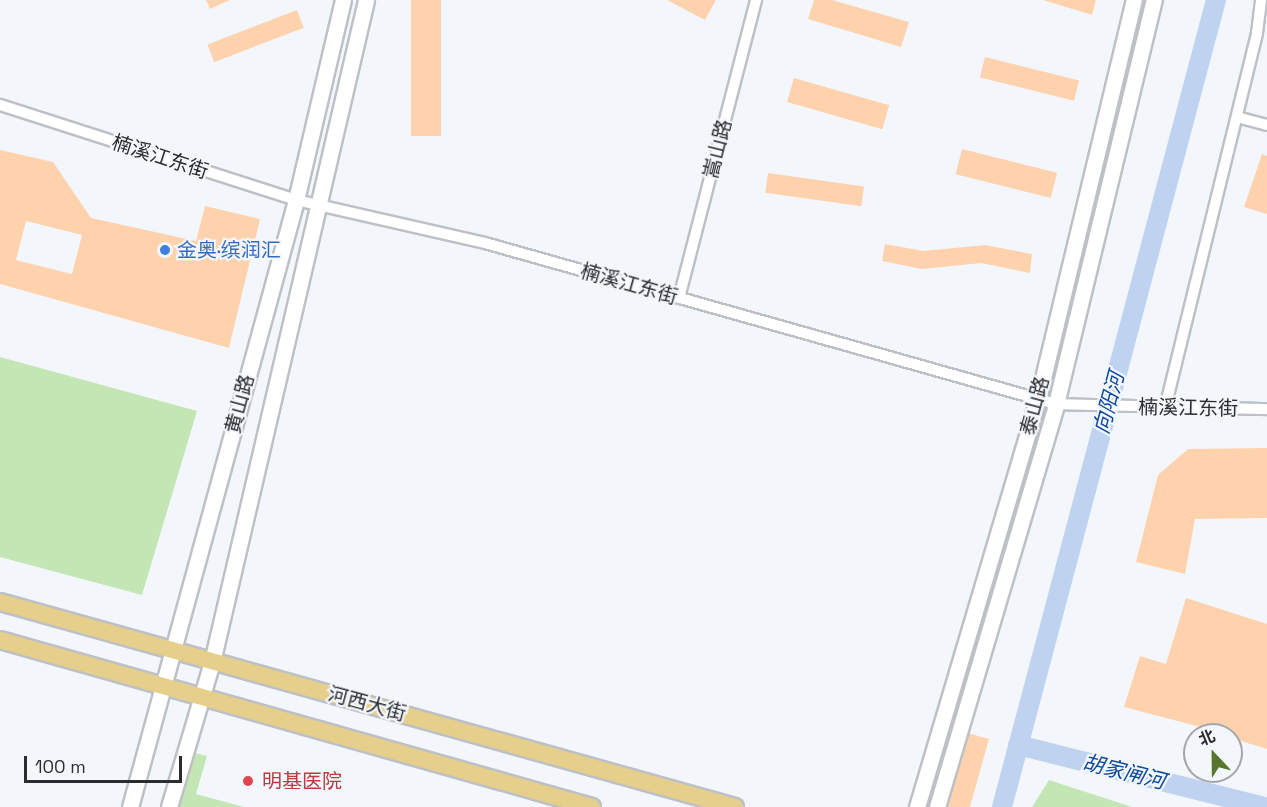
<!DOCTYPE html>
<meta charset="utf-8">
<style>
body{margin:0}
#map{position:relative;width:1267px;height:807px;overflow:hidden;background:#f3f7fc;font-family:"Space Grotesk","Noto Sans SC",sans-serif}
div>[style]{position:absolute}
.green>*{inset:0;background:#c4e6b4}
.river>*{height:20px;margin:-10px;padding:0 10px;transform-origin:10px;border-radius:10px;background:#bfd3f0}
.building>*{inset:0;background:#ffd2ae;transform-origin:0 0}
.roads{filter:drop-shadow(2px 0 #bdc0c5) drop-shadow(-2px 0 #bdc0c5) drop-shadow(0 2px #bdc0c5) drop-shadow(0 -2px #bdc0c5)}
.street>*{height:10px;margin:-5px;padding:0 5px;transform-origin:5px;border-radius:5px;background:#fff}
.secondary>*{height:15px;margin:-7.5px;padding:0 7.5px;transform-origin:7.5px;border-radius:7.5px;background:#fff}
.primary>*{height:16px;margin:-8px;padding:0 8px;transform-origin:8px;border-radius:8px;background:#e5cf8b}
.dots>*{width:16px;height:16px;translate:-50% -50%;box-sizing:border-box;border:3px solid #f3f7fc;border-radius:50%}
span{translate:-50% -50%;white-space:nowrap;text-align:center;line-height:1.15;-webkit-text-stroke:4.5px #f3f7fc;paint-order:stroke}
.street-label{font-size:20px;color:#2b2c2e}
.shop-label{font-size:20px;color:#366cbe}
.left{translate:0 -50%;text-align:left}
.health-label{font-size:20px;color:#be3a42}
.water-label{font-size:21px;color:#0e499b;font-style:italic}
.north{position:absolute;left:1183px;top:723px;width:60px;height:60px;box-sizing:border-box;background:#f3f7fc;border:2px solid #a3a6aa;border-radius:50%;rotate:338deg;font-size:16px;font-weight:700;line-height:24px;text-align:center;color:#2b2c2e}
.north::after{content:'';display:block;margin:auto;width:21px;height:27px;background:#56762d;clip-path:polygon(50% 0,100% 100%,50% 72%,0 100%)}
.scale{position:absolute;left:24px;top:756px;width:158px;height:27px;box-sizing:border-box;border:3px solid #2b2c2e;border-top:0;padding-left:8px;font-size:18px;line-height:21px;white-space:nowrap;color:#2b2c2e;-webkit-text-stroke:4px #f3f7fc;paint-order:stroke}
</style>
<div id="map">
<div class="green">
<i style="clip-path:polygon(0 357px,197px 411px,142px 595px,0 557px)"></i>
<i style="clip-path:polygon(188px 751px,207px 756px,196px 794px,244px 807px,171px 807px)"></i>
<i style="clip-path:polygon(1049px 780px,1132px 807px,1032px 807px)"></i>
</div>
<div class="river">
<i style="left:1018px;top:745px;width:254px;rotate:14.1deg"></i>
<i style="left:1002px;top:807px;width:835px;rotate:-75.15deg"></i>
</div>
<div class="building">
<i style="clip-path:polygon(206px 0,230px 0,210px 9px)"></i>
<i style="left:411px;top:0;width:30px;height:136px"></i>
<i style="clip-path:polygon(667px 0,716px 0,705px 20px)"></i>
<i style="clip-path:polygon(814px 0,832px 0,909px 22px,901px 47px,808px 19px)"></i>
<i style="clip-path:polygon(1043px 0,1096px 0,1092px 15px)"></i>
<i style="left:297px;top:10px;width:19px;height:96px;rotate:69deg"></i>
<i style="left:985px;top:57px;width:97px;height:21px;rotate:14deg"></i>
<i style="left:794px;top:78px;width:99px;height:25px;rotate:16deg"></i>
<i style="left:962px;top:149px;width:98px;height:26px;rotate:14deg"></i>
<i style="clip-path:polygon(evenodd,0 150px,53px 162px,91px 218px,196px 241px,205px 206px,260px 219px,229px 348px,0 284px,0 150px,26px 221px,82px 235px,72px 274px,16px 260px,26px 221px)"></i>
<i style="clip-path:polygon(1262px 154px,1267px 156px,1267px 214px,1244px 207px)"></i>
<i style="left:768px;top:173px;width:97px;height:20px;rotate:8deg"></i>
<i style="clip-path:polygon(885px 244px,923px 251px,985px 245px,1032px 254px,1030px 273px,981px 263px,922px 269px,882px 261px)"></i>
<i style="clip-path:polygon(1267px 448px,1267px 518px,1195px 519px,1185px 574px,1136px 562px,1158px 475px,1188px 449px)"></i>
<i style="clip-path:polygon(1186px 598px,1267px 624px,1267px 749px,1231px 738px,1231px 735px,1124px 707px,1140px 656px,1166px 664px)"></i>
<i style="clip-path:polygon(946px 727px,989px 739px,970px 807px,923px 807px)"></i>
</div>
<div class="roads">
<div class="street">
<i style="left:0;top:105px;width:311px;rotate:17.8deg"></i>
<i style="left:296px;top:200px;width:194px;rotate:12.8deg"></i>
<i style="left:485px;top:243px;width:593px;rotate:15.75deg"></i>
<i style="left:1056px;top:404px;width:211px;rotate:1.4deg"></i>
<i style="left:1237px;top:117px;width:31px;rotate:15deg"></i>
<i style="left:679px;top:298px;width:308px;rotate:-75.5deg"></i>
<i style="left:1165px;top:408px;width:386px;rotate:-76.2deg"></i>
<i style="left:1257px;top:33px;width:33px;rotate:-83deg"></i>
</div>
<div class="secondary">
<i style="left:130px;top:807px;width:629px;rotate:-74.7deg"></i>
<i style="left:296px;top:200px;width:205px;rotate:-76.8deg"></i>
<i style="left:169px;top:807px;width:151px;rotate:-73.5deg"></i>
<i style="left:212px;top:662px;width:680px;rotate:-76.9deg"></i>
<i style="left:917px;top:807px;width:426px;rotate:-73.5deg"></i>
<i style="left:1038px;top:399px;width:410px;rotate:-76.5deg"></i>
<i style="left:937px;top:807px;width:420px;rotate:-73.5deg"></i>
<i style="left:1056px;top:404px;width:416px;rotate:-76.4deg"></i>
</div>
<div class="primary">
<i style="left:0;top:602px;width:763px;rotate:15.58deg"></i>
<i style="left:0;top:640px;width:615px;rotate:15.75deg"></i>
</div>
</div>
<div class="dots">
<i style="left:165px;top:250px;background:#3f7fe0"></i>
<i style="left:248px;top:781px;background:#e0444e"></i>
</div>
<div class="street-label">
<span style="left:718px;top:149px;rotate:-76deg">嵩山路</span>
<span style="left:160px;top:157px;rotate:18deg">楠溪江东街</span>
<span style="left:629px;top:284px;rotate:16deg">楠溪江东街</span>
<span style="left:240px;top:404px;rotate:-75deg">黄山路</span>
<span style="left:1035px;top:406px;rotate:-75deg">泰山路</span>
<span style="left:1188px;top:408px;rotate:1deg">楠溪江东街</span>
<span style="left:367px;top:704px;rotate:15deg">河西大街</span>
</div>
<div class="shop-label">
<span class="left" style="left:177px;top:250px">金奥·缤润汇</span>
</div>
<div class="health-label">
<span class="left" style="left:262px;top:781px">明基医院</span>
</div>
<div class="water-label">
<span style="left:1109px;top:403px;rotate:-75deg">向阳河</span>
<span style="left:1124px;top:772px;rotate:14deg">胡家闸河</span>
</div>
<div class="north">北</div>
<div class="scale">100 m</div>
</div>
